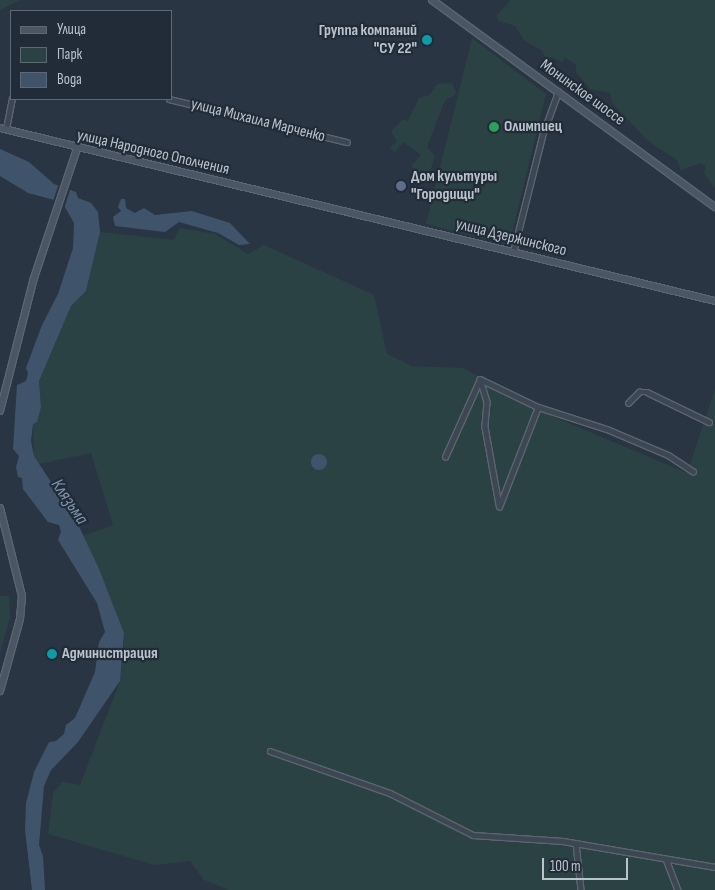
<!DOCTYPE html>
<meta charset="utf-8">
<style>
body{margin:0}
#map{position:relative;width:715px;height:890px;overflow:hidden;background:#293543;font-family:"Sofia Sans Condensed",sans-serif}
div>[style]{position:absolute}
.green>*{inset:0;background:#2b4244}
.water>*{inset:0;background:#3f546b}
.round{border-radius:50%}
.pier>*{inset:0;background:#293543}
.roads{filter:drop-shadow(1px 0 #5b6570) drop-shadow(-1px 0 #5b6570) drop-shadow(0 1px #5b6570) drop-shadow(0 -1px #5b6570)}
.street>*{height:4.5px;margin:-2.25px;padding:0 2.25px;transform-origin:2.25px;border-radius:2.25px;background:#3d4753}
.secondary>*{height:6px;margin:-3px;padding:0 3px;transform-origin:3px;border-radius:3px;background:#4b5665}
.dots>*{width:14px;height:14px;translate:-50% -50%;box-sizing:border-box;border:2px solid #212c38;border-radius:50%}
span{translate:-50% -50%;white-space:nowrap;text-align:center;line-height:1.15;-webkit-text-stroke:4.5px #212c38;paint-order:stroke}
.poi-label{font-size:16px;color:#bac2cc;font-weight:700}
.right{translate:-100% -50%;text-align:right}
.left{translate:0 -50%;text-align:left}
.street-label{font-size:16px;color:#bac2cc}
.water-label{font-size:18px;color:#7c95ad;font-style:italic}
.legend{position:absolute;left:10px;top:10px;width:162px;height:90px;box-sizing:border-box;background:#212c38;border:1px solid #5e6873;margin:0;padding:6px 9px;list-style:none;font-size:15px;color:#bac2cc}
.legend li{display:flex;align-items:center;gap:10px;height:25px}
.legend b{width:25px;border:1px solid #5e6873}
.scale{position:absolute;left:542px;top:858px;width:86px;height:22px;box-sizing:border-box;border:2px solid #bac2cc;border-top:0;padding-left:6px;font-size:15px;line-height:18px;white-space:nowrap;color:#bac2cc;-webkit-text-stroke:4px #212c38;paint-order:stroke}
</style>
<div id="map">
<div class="green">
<i style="clip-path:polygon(0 0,20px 0,0 10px)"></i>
<i style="clip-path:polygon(511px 0,715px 0,715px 189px,704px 173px,705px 166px,700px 163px,681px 170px,677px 160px,648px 141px,612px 103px,610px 93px,590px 89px,576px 72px,576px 64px,565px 58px,562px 62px,552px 57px,546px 59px,542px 51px,524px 40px,515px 26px,499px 21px,496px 16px)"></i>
<i style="clip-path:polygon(472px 38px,546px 94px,509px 245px,426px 224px)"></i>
<i style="clip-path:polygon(452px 83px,457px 94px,445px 100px,427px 147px,435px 156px,429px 175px,420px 176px,411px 166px,421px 155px,403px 142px,395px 152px,390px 147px,397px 142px,391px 131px,403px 119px,408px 121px,419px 98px,430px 95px,437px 84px)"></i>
<i style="clip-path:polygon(180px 228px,215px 234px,248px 254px,264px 245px,374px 295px,387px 354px,412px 366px,463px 368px,533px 408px,687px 473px,715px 389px,715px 890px,229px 890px,204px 880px,190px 861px,155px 865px,48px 834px,53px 793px,62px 782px,80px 785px,120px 681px,124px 641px,113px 604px,83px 536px,113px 525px,91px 453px,39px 464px,34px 456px,33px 424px,41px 407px,39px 381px,71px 306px,86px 291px,100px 232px,174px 240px)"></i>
<i style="clip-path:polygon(0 596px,9px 596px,10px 617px,0 653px)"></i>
</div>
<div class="water">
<i style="clip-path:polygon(0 149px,29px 162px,54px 184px,76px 192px,78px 198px,91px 203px,98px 212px,100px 232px,86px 291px,71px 306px,39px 381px,41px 407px,37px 422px,33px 424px,31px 441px,34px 456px,77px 522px,99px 569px,124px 633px,120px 681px,78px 742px,51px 770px,44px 786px,39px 845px,43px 856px,45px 890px,32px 890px,25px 830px,26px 803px,34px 772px,49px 742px,56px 741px,64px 734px,66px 725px,75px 718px,95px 672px,99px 642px,105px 632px,97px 603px,58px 540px,61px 532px,59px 525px,48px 522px,23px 489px,22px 478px,18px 477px,16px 467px,19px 456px,13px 449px,17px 385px,26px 381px,28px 373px,26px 368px,42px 325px,58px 294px,73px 248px,74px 223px,62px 202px,28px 193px,0 176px)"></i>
<i style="clip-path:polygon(121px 199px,125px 199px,126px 208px,135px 213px,144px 208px,155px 215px,192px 211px,230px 223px,250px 244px,239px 245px,218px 233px,179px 222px,165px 232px,115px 226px,113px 217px,121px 211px,118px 207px)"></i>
<i class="round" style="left:311px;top:454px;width:16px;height:16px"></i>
</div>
<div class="pier">
<i style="clip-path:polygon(59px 183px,71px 187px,64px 209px,53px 201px)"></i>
</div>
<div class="roads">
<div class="street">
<i style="left:169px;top:99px;width:183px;rotate:13.6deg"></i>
<i style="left:6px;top:129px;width:31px;rotate:-79deg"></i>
<i style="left:513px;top:252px;width:123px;rotate:-75.9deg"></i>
<i style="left:543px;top:133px;width:44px;rotate:-69.9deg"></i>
<i style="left:480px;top:379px;width:24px;rotate:73deg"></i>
<i style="left:487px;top:402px;width:25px;rotate:95deg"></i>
<i style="left:485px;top:427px;width:79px;rotate:79.8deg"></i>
<i style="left:480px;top:379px;width:64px;rotate:25.8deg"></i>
<i style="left:628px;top:403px;width:16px;rotate:-45deg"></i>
<i style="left:639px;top:392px;width:8px"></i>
<i style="left:647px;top:392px;width:69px;rotate:25.8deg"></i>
<i style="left:445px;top:457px;width:85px;rotate:-65.8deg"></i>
<i style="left:499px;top:507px;width:107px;rotate:-68.7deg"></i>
<i style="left:538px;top:407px;width:72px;rotate:17.7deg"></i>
<i style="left:607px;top:429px;width:66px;rotate:23.1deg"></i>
<i style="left:668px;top:455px;width:30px;rotate:33deg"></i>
<i style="left:270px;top:751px;width:127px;rotate:19.3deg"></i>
<i style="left:390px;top:793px;width:93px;rotate:26.8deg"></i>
<i style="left:473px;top:835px;width:90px;rotate:3.8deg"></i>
<i style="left:563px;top:841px;width:154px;rotate:9.7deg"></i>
<i style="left:576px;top:843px;width:47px;rotate:83.9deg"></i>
<i style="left:666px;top:859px;width:33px;rotate:69deg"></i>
</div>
<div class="secondary">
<i style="left:432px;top:0;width:351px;rotate:36.2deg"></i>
<i style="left:0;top:128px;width:736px;rotate:13.6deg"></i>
<i style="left:0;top:411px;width:137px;rotate:-75.7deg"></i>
<i style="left:34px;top:278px;width:136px;rotate:-71.6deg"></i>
<i style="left:0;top:508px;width:91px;rotate:76deg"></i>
<i style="left:22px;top:596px;width:23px;rotate:95deg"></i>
<i style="left:20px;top:619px;width:75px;rotate:105.5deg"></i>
</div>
</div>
<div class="dots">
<i style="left:427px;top:40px;background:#0f9aa8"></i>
<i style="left:494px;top:127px;background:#2e9e5b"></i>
<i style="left:401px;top:186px;background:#5c6f8a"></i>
<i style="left:52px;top:654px;background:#0f9aa8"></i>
</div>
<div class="poi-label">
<span class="right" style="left:417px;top:40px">Группа компаний<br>"СУ 22"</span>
<span class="left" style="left:504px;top:127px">Олимпиец</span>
<span class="left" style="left:411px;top:186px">Дом культуры<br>"Городищи"</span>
<span class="left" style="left:62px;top:654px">Администрация</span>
</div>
<div class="street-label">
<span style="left:582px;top:93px;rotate:36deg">Монинское шоссе</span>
<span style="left:258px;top:121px;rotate:14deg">улица Михаила Марченко</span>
<span style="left:153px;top:153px;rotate:13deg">улица Народного Ополчения</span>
<span style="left:511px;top:238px;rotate:14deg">улица Дзержинского</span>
</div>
<div class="water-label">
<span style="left:69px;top:502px;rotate:56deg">Клязьма</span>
</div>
<ul class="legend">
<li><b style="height:6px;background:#4b5665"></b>Улица</li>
<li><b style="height:14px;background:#2b4244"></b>Парк</li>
<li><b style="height:14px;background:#3f546b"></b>Вода</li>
</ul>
<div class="scale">100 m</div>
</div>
